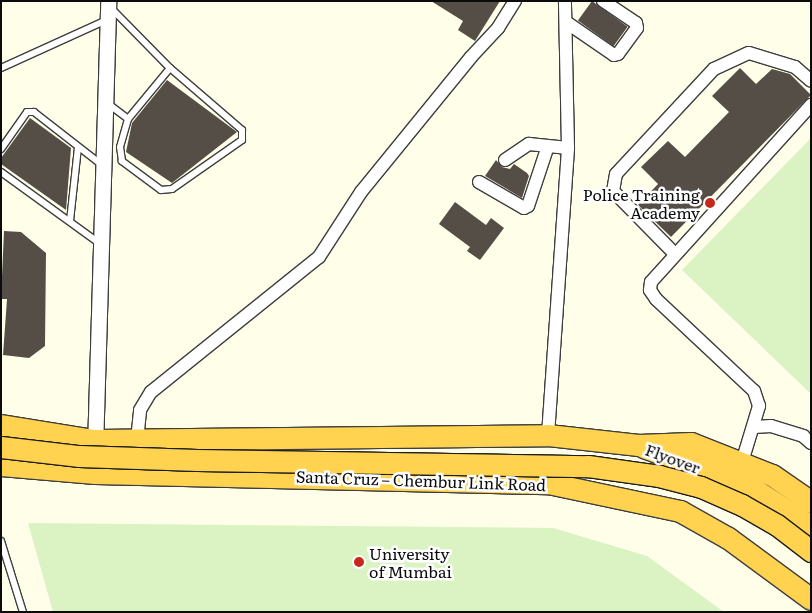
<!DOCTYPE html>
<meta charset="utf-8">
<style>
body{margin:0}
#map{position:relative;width:812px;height:613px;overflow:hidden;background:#fffee9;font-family:Literata,serif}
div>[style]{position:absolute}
.pitch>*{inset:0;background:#dbf2c3}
.building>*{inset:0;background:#554e47;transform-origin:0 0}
.roads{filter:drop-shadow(1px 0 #3e3e3e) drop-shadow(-1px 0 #3e3e3e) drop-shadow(0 1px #3e3e3e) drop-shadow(0 -1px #3e3e3e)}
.service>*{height:6px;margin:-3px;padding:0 3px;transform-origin:3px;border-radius:3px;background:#fff}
.minor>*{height:12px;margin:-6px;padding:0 6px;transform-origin:6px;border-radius:6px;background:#fff}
.tertiary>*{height:15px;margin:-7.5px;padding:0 7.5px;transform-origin:7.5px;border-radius:7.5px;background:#fff}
.trunk>*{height:21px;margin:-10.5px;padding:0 10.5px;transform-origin:10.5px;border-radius:10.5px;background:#ffd250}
.bridges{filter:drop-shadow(1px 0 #1c1c1c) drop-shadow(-1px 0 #1c1c1c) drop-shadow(0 1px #1c1c1c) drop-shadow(0 -1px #1c1c1c)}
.trunk-bridge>*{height:21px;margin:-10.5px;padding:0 10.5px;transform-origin:10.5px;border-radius:10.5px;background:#ffd250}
.dots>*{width:14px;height:14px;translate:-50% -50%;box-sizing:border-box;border:2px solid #fff;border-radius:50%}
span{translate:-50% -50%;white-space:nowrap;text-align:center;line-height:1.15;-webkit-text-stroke:5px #fff;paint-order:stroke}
.poi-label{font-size:16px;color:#0b0b0b}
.right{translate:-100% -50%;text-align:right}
.left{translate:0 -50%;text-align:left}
.street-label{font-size:16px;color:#0b0b0b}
.frame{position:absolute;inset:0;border:2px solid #0b0b0b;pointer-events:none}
</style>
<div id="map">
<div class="pitch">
<i style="clip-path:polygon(811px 138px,811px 394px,682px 270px)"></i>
<i style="clip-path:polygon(28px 523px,553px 528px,647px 556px,724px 612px,53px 612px)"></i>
</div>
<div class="building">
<i style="clip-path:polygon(431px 1px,500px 1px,475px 41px,458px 30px,463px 21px)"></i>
<i style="left:592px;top:1px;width:44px;height:24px;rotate:36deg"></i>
<i style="clip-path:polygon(740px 68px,756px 84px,772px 69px,790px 74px,811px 95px,671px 237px,638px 205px,658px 184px,641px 167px,668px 141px,685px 157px,729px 112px,712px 96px)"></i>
<i style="clip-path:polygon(167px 80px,237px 132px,172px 183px,126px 152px,132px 123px)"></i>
<i style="clip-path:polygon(30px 118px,71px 148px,66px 210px,1px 164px,1px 158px)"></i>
<i style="clip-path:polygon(496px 160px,502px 167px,510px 169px,514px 164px,527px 173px,529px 176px,522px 198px,485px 176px)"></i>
<i style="clip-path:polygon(455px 202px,486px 225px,491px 218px,504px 228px,480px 260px,467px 251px,470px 247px,439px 224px)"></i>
<i style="clip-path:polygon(4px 231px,21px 232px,46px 253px,45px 346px,29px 358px,3px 355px,7px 299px,1px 299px)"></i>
</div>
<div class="roads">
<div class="service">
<i style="left:109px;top:6px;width:87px;rotate:45.5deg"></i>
<i style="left:170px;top:68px;width:95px;rotate:40.7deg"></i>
<i style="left:242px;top:130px;width:10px;rotate:90deg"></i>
<i style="left:242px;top:140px;width:85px;rotate:145deg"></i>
<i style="left:172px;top:189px;width:11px;rotate:175deg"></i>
<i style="left:161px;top:190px;width:49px;rotate:-143.4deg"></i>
<i style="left:122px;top:161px;width:14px;rotate:-98deg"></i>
<i style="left:120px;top:147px;width:29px;rotate:-74deg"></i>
<i style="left:128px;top:119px;width:66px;rotate:-50.5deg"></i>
<i style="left:1px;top:68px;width:116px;rotate:-24.4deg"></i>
<i style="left:107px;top:103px;width:26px;rotate:37deg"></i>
<i style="left:1px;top:149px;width:45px;rotate:-54.9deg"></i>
<i style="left:27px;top:112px;width:7px"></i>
<i style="left:34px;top:112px;width:86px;rotate:37.9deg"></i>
<i style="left:1px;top:172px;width:121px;rotate:35.9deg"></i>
<i style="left:70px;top:221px;width:74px;rotate:-83.8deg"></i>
<i style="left:1px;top:541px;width:74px;rotate:72.8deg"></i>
</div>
<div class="minor">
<i style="left:566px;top:22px;width:58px;rotate:34.5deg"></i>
<i style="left:614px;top:55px;width:4px;rotate:-14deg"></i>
<i style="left:618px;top:54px;width:32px;rotate:-54deg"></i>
<i style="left:637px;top:28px;width:5px;rotate:-101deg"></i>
<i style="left:636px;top:23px;width:40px;rotate:-146deg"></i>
<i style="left:505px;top:160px;width:29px;rotate:-34deg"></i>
<i style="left:529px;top:144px;width:39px;rotate:6deg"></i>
<i style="left:479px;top:182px;width:52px;rotate:30deg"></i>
<i style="left:524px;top:208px;width:4px;rotate:-27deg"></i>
<i style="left:528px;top:206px;width:63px;rotate:-71.6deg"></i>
<i style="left:674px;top:253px;width:87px;rotate:-134.5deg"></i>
<i style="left:613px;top:191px;width:17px;rotate:-80deg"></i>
<i style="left:616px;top:174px;width:144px;rotate:-47deg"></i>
<i style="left:714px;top:69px;width:38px;rotate:-25deg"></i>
<i style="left:749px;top:53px;width:48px;rotate:16.9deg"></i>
<i style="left:795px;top:67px;width:21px;rotate:41deg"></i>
<i style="left:754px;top:427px;width:17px;rotate:-3deg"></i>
<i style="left:771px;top:426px;width:34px;rotate:17deg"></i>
<i style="left:803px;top:436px;width:11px;rotate:41deg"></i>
<i style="left:548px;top:435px;width:288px;rotate:-86deg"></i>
<i style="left:568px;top:148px;width:147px;rotate:-91.2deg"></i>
<i style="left:137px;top:440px;width:30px;rotate:-84deg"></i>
<i style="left:140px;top:410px;width:21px;rotate:-59deg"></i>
<i style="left:151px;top:392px;width:216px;rotate:-38.8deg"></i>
<i style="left:319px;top:257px;width:77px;rotate:-57.1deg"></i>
<i style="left:361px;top:192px;width:174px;rotate:-50.8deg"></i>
<i style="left:471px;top:57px;width:40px;rotate:-47deg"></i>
<i style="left:498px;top:28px;width:32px;rotate:-58deg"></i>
<i style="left:742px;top:462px;width:59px;rotate:-73.1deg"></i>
<i style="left:759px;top:406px;width:16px;rotate:-108deg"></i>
<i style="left:754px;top:391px;width:134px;rotate:-136.8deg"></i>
<i style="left:656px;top:299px;width:11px;rotate:-124deg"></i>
<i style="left:650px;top:290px;width:8px;rotate:-83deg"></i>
<i style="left:651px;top:282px;width:239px;rotate:-47.9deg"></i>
</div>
<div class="tertiary">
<i style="left:95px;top:449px;width:448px;rotate:-88.3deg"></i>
</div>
<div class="trunk">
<i style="left:1px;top:425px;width:94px;rotate:9.2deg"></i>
<i style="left:94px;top:440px;width:454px;rotate:-0.6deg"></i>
<i style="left:548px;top:435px;width:91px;rotate:6.3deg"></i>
<i style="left:638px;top:445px;width:53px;rotate:-2.2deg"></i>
<i style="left:691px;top:443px;width:87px;rotate:21.6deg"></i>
<i style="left:772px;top:475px;width:47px;rotate:34.7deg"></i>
<i style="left:643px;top:447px;width:115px;rotate:20.3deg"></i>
<i style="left:751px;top:487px;width:72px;rotate:33deg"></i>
<i style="left:1px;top:465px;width:94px;rotate:4.9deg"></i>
<i style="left:95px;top:473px;width:453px;rotate:1.3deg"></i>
<i style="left:548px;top:483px;width:135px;rotate:12deg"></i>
<i style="left:680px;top:511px;width:55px;rotate:29.4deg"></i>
<i style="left:728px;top:538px;width:103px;rotate:36.3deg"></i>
</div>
</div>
<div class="bridges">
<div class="trunk-bridge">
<i style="left:1px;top:447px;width:79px;rotate:6.6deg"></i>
<i style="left:79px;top:456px;width:118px;rotate:1.9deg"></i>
<i style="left:197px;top:460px;width:391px;rotate:0.9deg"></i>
<i style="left:588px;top:466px;width:72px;rotate:8deg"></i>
<i style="left:659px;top:476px;width:43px;rotate:14.7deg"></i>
<i style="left:701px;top:487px;width:45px;rotate:23.7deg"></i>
<i style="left:742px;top:505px;width:40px;rotate:29.7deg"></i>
<i style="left:777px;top:525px;width:43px;rotate:37.4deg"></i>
</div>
</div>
<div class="dots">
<i style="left:710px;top:203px;background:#c5291a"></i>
<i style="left:359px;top:562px;background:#c5291a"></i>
</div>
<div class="poi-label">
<span class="right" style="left:700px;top:203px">Police Training<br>Academy</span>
<span class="left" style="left:369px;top:562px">University<br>of Mumbai</span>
</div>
<div class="street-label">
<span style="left:673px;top:458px;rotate:20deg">Flyover</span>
<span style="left:421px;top:480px;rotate:2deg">Santa Cruz – Chembur Link Road</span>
</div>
<div class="frame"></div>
</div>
